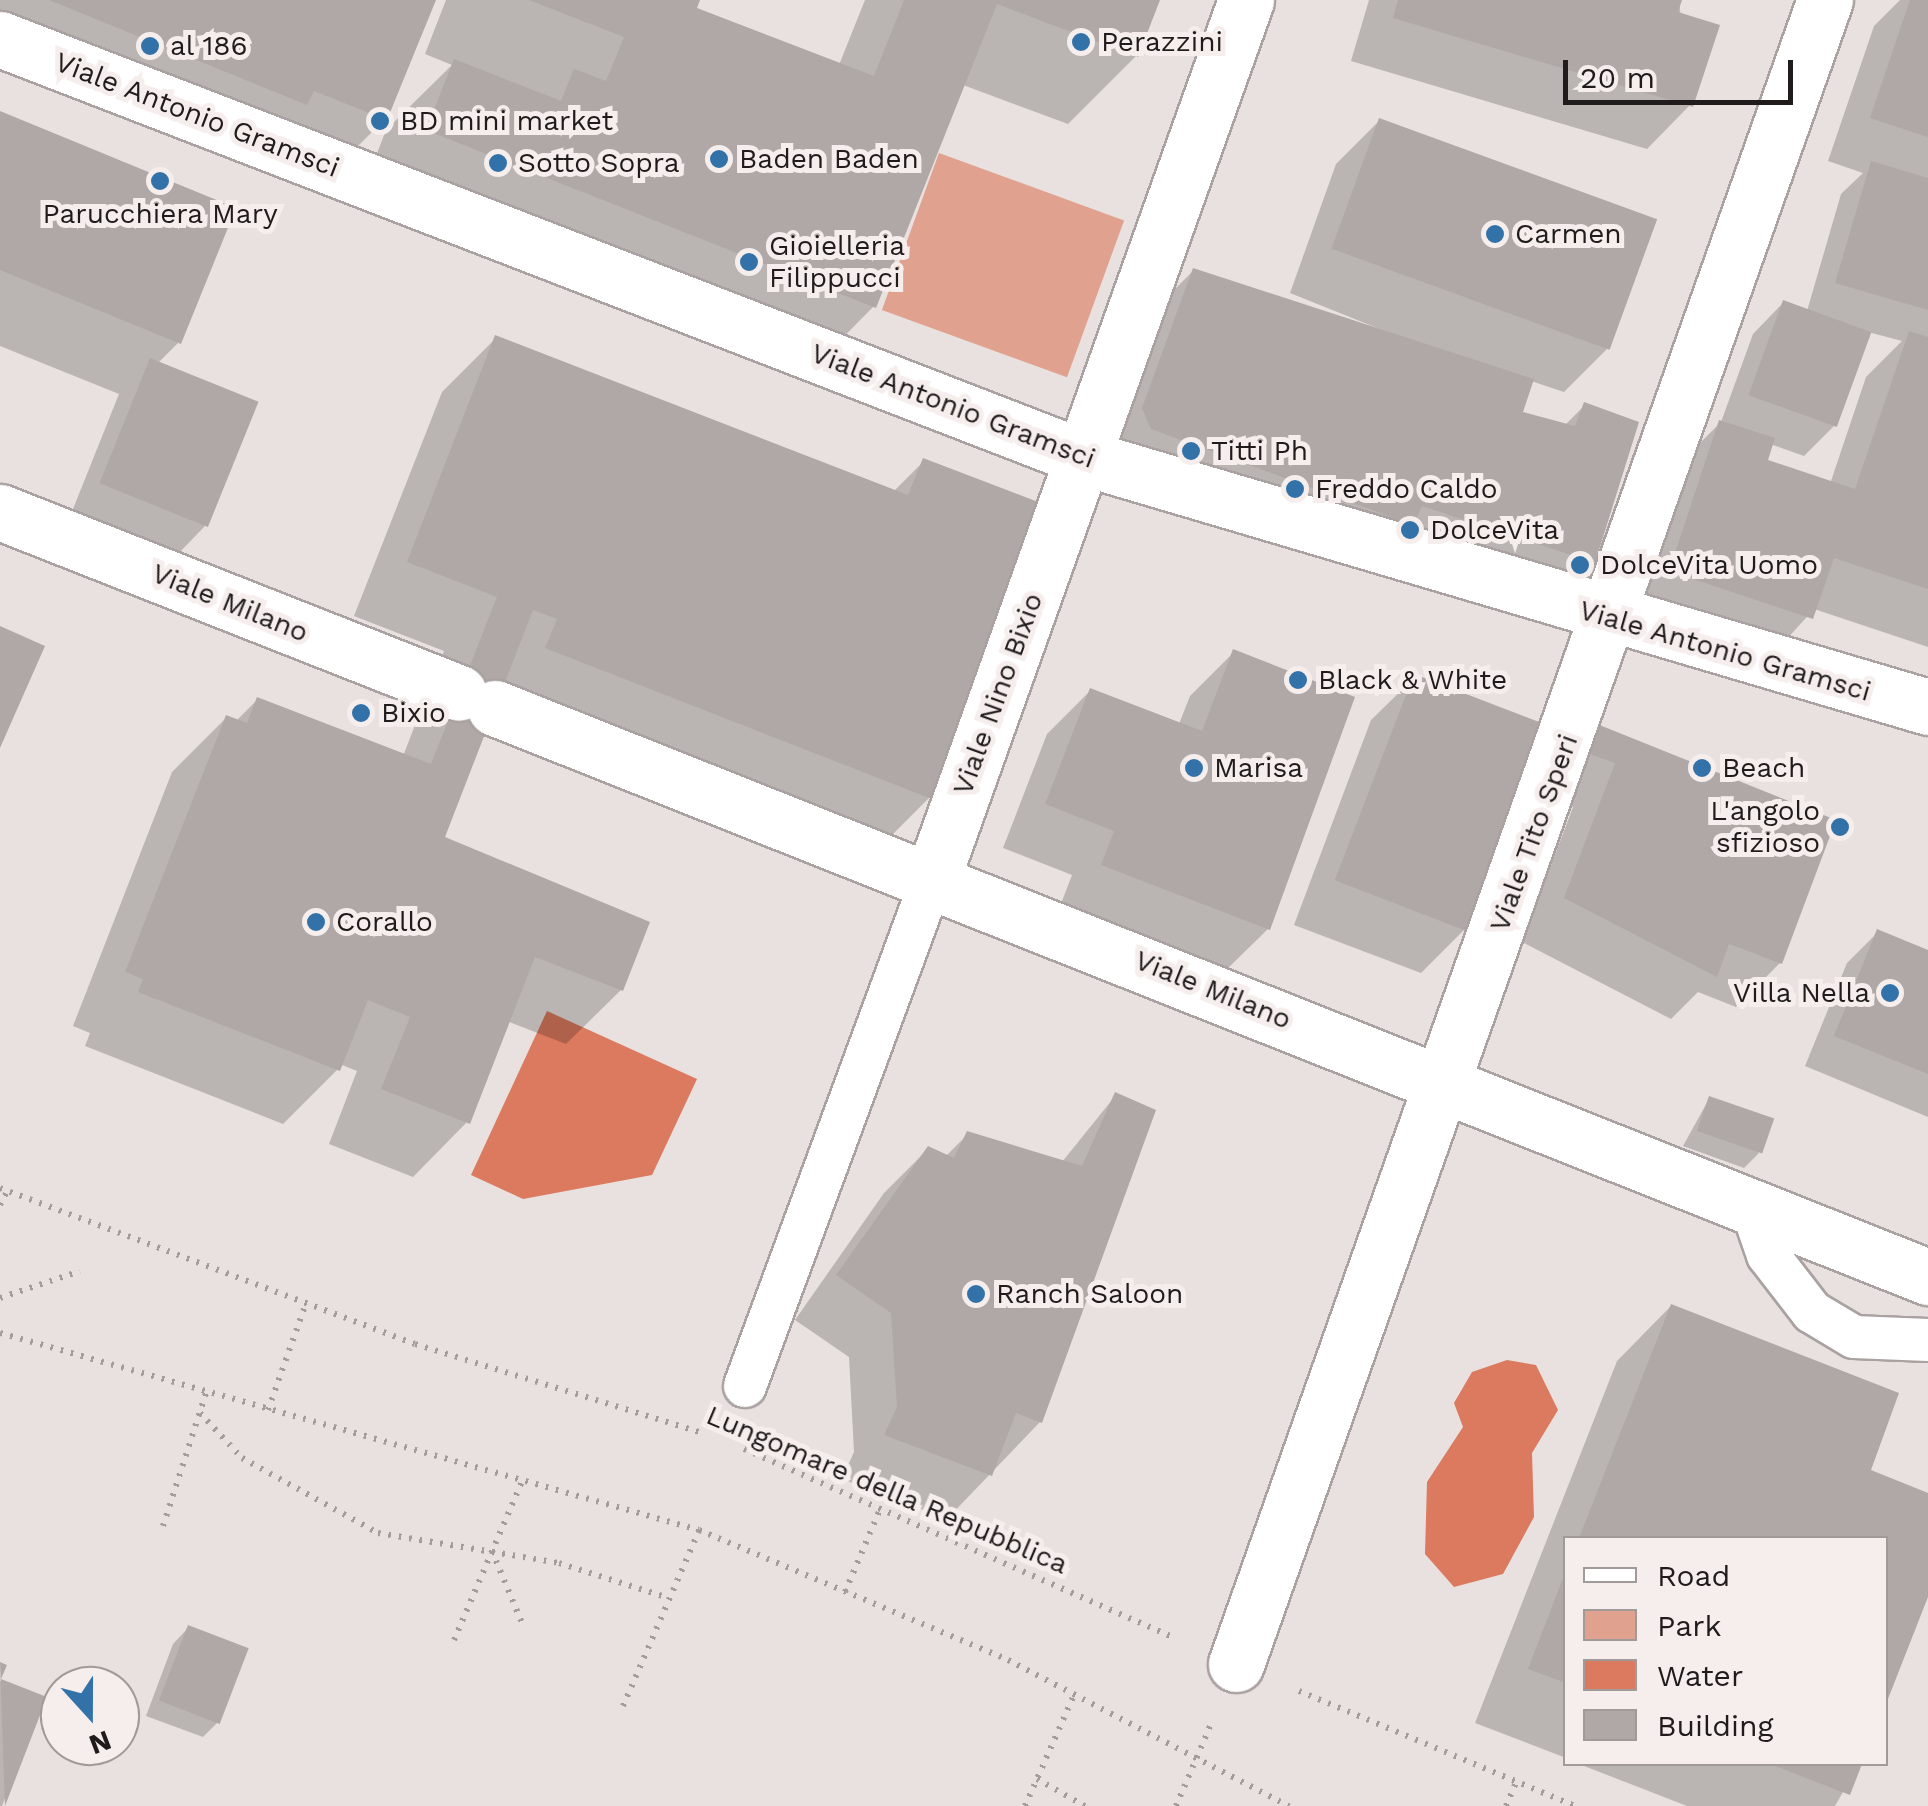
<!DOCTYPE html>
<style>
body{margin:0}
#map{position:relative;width:1928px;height:1806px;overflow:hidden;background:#e9e1df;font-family:"Work Sans",sans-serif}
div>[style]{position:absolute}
.green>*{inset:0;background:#e0a18f;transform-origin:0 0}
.water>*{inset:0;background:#db7a5e}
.shadow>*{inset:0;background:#0003}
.building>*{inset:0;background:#afa8a6;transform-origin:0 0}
.path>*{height:6px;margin-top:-3px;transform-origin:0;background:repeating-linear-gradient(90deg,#a29c9a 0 2.5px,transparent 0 10.5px)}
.roads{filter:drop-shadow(2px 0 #a9a2a0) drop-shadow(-2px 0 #a9a2a0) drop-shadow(0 2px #a9a2a0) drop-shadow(0 -2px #a9a2a0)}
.service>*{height:42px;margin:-21px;padding:0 21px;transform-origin:21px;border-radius:21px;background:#fff}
.minor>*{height:55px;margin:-27.5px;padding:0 27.5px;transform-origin:27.5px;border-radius:27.5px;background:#fff}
.tertiary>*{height:55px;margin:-27.5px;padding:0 27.5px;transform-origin:27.5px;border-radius:27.5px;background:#fff}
.dots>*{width:28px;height:28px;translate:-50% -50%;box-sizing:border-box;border:5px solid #f6eeec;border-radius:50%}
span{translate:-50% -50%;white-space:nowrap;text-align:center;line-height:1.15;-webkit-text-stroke:10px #f6eeec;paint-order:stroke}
.poi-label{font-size:28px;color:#1f1c1b}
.left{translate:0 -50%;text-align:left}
.right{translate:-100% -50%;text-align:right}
.street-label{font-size:28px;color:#1f1c1b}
.legend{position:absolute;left:1563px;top:1536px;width:325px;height:230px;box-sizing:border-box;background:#f6eeec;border:2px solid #a09a98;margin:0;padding:12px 18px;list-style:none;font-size:30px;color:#1f1c1b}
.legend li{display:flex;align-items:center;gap:20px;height:50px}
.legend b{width:50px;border:2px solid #a09a98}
.north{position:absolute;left:40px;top:1666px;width:100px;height:100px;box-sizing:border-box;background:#f6eeec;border:2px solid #a09a98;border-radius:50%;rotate:159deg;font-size:28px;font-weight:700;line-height:40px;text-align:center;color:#1f1c1b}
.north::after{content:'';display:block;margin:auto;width:35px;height:45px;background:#3272a9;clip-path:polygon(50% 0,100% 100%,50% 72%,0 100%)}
.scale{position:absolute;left:1563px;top:60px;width:230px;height:45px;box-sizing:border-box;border:5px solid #1f1c1b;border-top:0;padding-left:12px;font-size:30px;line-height:35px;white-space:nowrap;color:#1f1c1b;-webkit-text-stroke:8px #f6eeec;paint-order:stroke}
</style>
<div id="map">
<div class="green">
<i style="left:939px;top:153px;width:197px;height:167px;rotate:20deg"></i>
</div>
<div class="water">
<i style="clip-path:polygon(547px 1011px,697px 1079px,652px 1175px,523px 1199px,471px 1175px)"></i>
<i style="clip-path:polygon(1507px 1360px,1536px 1365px,1558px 1410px,1532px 1453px,1534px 1517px,1503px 1574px,1454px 1587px,1425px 1554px,1427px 1482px,1463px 1427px,1454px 1403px,1472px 1372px)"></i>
</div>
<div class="shadow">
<i style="clip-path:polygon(0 0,433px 0,385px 119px,331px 173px,0 56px)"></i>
<i style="clip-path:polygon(446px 0,697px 0,694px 9px,839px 65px,865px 0,1158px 0,1136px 56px,1068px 124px,963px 85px,874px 306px,806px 375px,360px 198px,386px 130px,452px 65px,425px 54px)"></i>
<i style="clip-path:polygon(1369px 0,1679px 0,1690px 105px,1647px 149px,1351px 61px)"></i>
<i style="clip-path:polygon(evenodd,1900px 0,1928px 0,1928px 647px,1814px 609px,1767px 661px,1626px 614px,1676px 467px,1721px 422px,1753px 334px,1783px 303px,1807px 311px,1841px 194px,1863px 173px,1828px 161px,1874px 26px,1900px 0,1868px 332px,1902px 341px,1866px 377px,1830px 484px,1765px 462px,1770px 444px,1804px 456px,1834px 426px,1868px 332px)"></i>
<i style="clip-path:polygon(0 114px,179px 342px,157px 364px,205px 526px,175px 557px,71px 514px,119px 394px,0 346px)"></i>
<i style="clip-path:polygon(1380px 120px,1607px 349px,1564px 392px,1531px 381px,1520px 414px,1564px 426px,1585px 405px,1593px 562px,1549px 606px,1107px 473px,1149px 315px,1193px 271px,1417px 344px,1290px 293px,1336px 164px)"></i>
<i style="clip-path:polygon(496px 338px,893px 492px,924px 461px,929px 798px,875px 852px,494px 703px,442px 838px,621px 990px,566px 1044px,507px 1021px,467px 1122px,413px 1177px,329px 1144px,357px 1071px,342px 1065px,283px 1124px,85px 1046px,90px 1033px,73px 1026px,172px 772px,226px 718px,236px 721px,257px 700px,403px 756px,444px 651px,354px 616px,442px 392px)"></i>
<i style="clip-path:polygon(1234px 652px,1268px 929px,1224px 972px,1059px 909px,1072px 875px,1003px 848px,1047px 734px,1091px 690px,1179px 724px,1190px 696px)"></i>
<i style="clip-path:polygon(1415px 677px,1464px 930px,1421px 973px,1294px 925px,1371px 720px)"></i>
<i style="clip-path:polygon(1593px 724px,1780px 963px,1736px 1007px,1698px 992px,1671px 1019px,1522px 942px,1573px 807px,1539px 794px)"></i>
<i style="clip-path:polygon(1878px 932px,1928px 953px,1928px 1117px,1805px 1066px,1847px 963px)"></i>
<i style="clip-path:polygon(1116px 1095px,1040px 1422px,947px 1519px,842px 1479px,854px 1452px,849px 1357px,795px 1320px,884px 1193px,928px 1149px,945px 1157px,968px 1134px,1062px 1162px)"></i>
<i style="clip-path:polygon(1709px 1099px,1759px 1153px,1744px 1168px,1683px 1146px)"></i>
<i style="clip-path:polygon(1671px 1306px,1868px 1471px,1928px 1495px,1928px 1590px,1886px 1697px,1886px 1538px,1566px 1538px,1566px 1758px,1475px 1723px,1617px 1361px)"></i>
<i style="clip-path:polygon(188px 1628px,218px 1722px,203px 1737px,146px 1716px,173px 1644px)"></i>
<i style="clip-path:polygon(0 1681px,43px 1699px,2px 1806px,0 1806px)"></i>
<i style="clip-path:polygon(1579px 1764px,1859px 1764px,1835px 1806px,1687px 1806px)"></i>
</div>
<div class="building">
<i style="clip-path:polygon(49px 0,436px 0,387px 120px,314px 91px,307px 105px)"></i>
<i style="clip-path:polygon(529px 0,700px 0,697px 8px,874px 76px,904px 0,1160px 0,1138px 57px,997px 4px,876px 308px,426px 130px,454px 59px,561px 101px,574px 69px,606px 81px,624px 37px)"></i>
<i style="clip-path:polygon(1398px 0,1682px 0,1678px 12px,1720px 25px,1693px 107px,1393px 18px)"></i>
<i style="clip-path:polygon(1910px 0,1928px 0,1928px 137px,1870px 118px)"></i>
<i style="clip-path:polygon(0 111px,236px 208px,181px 344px,0 270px)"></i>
<i style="left:1379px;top:118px;width:296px;height:139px;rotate:20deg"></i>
<i style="clip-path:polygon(1871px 161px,1928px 178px,1928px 310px,1835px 283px)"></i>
<i style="clip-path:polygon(1193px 268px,1534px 379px,1523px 412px,1575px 426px,1584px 402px,1639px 422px,1595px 563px,1422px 506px,1413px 525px,1151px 429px,1142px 408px)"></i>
<i style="left:1783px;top:300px;width:94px;height:101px;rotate:20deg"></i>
<i style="clip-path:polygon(1909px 331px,1928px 337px,1928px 589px,1834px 558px,1813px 619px,1669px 571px,1719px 420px,1775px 438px,1768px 460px,1855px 489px)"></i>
<i style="clip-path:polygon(495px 335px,908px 495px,923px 458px,1046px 505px,932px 799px,545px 648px,557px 619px,533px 610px,445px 837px,650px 922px,623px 991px,535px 957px,470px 1124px,381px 1089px,410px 1017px,368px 1000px,340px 1071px,138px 992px,143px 979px,125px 972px,226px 715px,247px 723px,257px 697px,431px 764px,497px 597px,407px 562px)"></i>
<i style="left:150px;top:358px;width:117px;height:135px;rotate:22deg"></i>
<i style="clip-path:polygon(0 626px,45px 646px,0 748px)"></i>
<i style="clip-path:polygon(1233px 649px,1355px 697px,1270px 930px,1101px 865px,1114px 831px,1045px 804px,1090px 688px,1202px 731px)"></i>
<i style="left:1414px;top:674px;width:139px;height:221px;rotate:21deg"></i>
<i style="clip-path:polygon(1592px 722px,1836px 820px,1782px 964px,1729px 944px,1717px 977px,1564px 898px,1615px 763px,1581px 751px)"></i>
<i style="clip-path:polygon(1877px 929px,1928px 950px,1928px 1074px,1834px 1036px)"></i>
<i style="clip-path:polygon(1115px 1092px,1156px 1110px,1042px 1423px,1016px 1413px,992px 1476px,884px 1435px,897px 1407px,891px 1313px,836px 1275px,928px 1146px,954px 1158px,967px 1131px,1082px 1166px)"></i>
<i style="left:1709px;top:1096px;width:69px;height:37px;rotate:19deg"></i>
<i style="clip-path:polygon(1671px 1304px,1899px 1393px,1871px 1470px,1928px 1493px,1928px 1597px,1886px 1704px,1886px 1538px,1579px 1538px)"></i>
<i style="clip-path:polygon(1565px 1573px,1566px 1573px,1566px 1683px,1528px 1669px)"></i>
<i style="left:188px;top:1625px;width:65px;height:81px;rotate:21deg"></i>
<i style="clip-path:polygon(0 1662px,7px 1665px,1px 1679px,47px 1697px,5px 1806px)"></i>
<i style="clip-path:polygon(1770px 1764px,1862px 1764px,1850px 1795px)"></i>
</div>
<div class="path">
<i style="left:0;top:1188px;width:443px;rotate:20.6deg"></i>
<i style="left:415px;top:1344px;width:304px;rotate:17.2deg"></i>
<i style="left:0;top:1205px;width:16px;rotate:-63deg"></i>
<i style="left:0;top:1298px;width:84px;rotate:-18.6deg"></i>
<i style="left:0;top:1333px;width:726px;rotate:15.74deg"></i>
<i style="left:699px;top:1530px;width:335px;rotate:22.8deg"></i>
<i style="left:1008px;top:1660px;width:317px;rotate:27.5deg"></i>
<i style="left:268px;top:1410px;width:114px;rotate:-70.4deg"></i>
<i style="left:200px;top:1413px;width:62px;rotate:47deg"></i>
<i style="left:242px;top:1458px;width:155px;rotate:28.9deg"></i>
<i style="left:378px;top:1533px;width:183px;rotate:9.4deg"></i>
<i style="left:559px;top:1563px;width:115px;rotate:17.7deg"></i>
<i style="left:744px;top:1449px;width:468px;rotate:23.7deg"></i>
<i style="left:163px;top:1526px;width:140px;rotate:-72.1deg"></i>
<i style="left:492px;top:1551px;width:78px;rotate:67.4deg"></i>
<i style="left:845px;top:1592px;width:90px;rotate:-67.1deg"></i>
<i style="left:454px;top:1640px;width:173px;rotate:-66.8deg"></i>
<i style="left:1299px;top:1691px;width:299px;rotate:22.6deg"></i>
<i style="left:623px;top:1706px;width:192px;rotate:-66.6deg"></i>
<i style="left:1037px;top:1779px;width:55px;rotate:29.4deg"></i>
<i style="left:1025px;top:1806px;width:121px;rotate:-66.2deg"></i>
<i style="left:1176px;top:1806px;width:89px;rotate:-66.9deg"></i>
<i style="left:1506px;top:1806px;width:26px;rotate:-67deg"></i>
</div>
<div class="roads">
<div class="service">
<i style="left:1751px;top:1206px;width:52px;rotate:70.9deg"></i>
<i style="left:1768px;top:1255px;width:72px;rotate:52.3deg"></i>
<i style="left:1812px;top:1312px;width:49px;rotate:30.8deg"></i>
<i style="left:1854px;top:1337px;width:74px;rotate:2.3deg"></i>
<i style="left:745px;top:1386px;width:540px;rotate:-69.75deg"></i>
</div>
<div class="minor">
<i style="left:0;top:39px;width:1160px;rotate:21.12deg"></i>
<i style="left:1082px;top:457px;width:882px;rotate:16.46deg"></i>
<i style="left:932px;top:879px;width:933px;rotate:-70.34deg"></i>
<i style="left:1236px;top:1664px;width:1765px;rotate:-70.51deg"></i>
</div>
<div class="tertiary">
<i style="left:0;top:512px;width:493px;rotate:21.5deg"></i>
<i style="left:495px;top:708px;width:1542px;rotate:21.66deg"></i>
</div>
</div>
<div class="dots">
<i style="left:1081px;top:42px;background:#3272a9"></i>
<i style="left:150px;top:46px;background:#3272a9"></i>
<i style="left:380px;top:121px;background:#3272a9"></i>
<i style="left:719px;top:159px;background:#3272a9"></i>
<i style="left:498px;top:163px;background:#3272a9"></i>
<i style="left:160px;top:181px;background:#3272a9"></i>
<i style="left:1495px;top:234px;background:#3272a9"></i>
<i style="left:749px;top:262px;background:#3272a9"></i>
<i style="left:1191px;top:451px;background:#3272a9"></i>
<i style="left:1295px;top:489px;background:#3272a9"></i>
<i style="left:1410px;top:530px;background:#3272a9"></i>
<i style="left:1580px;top:565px;background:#3272a9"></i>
<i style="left:1298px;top:680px;background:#3272a9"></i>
<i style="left:361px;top:713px;background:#3272a9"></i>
<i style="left:1194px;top:768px;background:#3272a9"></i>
<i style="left:1702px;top:768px;background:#3272a9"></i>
<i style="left:1840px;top:827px;background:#3272a9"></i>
<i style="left:316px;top:922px;background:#3272a9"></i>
<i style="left:1890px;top:993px;background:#3272a9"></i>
<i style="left:976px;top:1294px;background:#3272a9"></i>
</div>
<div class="poi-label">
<span class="left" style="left:1101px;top:42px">Perazzini</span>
<span class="left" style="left:170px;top:46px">al 186</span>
<span class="left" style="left:400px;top:121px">BD mini market</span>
<span class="left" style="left:739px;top:159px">Baden Baden</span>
<span class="left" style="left:518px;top:163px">Sotto Sopra</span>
<span style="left:160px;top:214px">Parucchiera Mary</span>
<span class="left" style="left:1515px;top:234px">Carmen</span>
<span class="left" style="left:769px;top:262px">Gioielleria<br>Filippucci</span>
<span class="left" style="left:1211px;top:451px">Titti Ph</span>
<span class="left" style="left:1315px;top:489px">Freddo Caldo</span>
<span class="left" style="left:1430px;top:530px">DolceVita</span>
<span class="left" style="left:1600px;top:565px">DolceVita Uomo</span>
<span class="left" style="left:1318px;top:680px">Black &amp; White</span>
<span class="left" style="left:381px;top:713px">Bixio</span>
<span class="left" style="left:1214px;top:768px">Marisa</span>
<span class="left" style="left:1722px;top:768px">Beach</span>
<span class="right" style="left:1820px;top:827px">L'angolo<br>sfizioso</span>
<span class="left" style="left:336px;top:922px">Corallo</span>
<span class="right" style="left:1870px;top:993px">Villa Nella</span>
<span class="left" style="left:996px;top:1294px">Ranch Saloon</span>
</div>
<div class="street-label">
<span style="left:197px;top:115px;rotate:21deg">Viale Antonio Gramsci</span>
<span style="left:953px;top:406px;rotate:21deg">Viale Antonio Gramsci</span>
<span style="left:230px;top:603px;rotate:22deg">Viale Milano</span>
<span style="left:1725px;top:651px;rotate:16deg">Viale Antonio Gramsci</span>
<span style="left:998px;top:694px;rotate:-70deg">Viale Nino Bixio</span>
<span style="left:1534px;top:833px;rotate:-70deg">Viale Tito Speri</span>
<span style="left:1213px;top:990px;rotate:22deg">Viale Milano</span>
<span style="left:887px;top:1490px;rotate:23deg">Lungomare della Repubblica</span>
</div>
<ul class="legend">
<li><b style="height:12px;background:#fff"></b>Road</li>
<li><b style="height:28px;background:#e0a18f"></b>Park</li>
<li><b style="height:28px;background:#db7a5e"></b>Water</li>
<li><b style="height:28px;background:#afa8a6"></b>Building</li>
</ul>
<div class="north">N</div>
<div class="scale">20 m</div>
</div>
